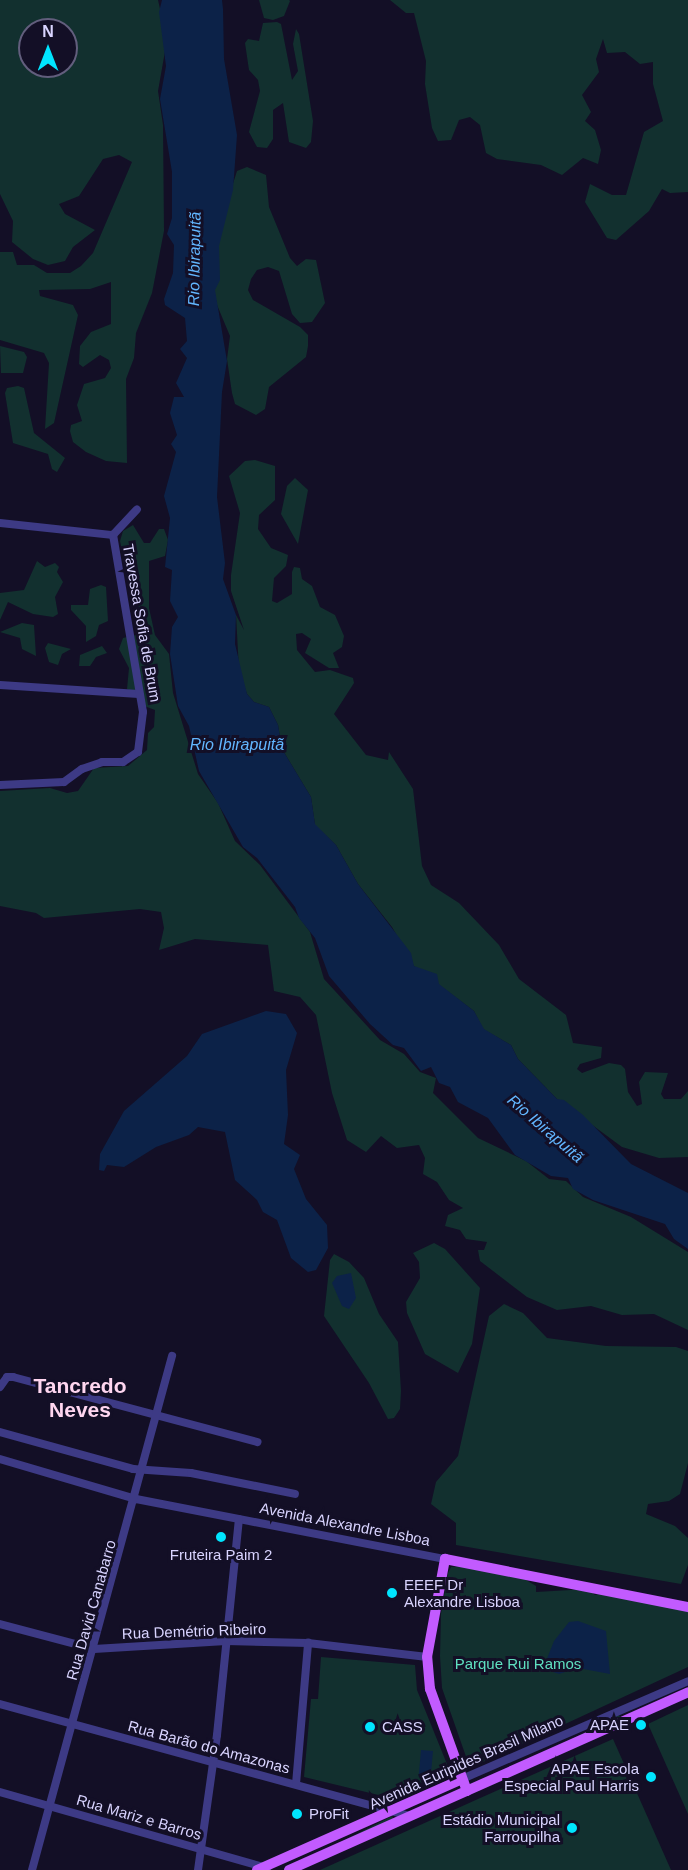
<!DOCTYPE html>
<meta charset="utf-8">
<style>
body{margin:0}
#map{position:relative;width:688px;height:1870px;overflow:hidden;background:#130f26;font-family:Helvetica,sans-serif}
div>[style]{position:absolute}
.green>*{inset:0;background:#12302f;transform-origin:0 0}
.water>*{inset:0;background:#0c2248;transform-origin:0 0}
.minor>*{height:8px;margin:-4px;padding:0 4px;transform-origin:4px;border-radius:4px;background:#3d3a85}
.major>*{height:10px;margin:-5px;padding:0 5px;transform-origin:5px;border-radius:5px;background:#c25bff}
.dots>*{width:16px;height:16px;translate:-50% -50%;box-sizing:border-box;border:3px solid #130f26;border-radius:50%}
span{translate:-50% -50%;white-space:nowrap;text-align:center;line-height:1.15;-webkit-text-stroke:6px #130f26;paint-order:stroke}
.street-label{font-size:15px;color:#d9d4ff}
.poi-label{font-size:15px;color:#d9d4ff}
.left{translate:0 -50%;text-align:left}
.right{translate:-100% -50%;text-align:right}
.park-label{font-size:15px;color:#5fe0c0}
.water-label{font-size:16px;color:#62b6ff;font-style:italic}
.district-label{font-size:21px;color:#ffd6f0;font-weight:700}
.north{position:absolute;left:18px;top:18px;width:60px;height:60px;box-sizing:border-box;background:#130f26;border:2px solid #625e7d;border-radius:50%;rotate:0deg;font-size:16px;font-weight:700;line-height:24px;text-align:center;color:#d9d4ff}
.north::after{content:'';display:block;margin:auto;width:21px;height:27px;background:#00e5ff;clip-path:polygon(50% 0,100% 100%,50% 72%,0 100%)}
</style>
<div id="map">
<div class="green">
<i style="clip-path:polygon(evenodd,0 0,158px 0,167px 40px,158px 91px,163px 125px,164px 231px,152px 293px,136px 333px,134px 358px,126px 379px,127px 463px,106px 461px,86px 452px,73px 442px,70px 431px,71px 425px,82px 421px,77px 405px,84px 384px,105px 378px,111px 368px,109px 360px,100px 355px,83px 367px,79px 364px,80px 346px,91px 332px,111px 324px,111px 282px,90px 289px,39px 290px,40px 296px,73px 305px,78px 315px,54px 423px,45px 429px,49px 363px,44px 353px,0 340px,0 252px,13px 252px,17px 265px,34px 265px,47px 273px,70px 273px,81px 266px,93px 253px,132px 162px,119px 155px,103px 159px,79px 196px,59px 204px,65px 214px,95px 230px,73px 247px,65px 261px,48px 265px,33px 259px,12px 242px,13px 221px,0 194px,0 0,30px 30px,66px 30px,66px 66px,30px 66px,30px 30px)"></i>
<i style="clip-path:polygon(259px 0,289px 0,290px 1px,284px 16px,273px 20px,264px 18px)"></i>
<i style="clip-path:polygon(390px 0,688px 0,688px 192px,670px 193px,662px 189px,649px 211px,616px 240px,607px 238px,585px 202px,590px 184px,612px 195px,626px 195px,644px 132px,663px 121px,653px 84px,653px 62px,640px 64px,625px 52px,607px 53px,603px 39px,596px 59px,599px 72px,582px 95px,591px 112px,585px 121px,595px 130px,601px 150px,598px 164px,583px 158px,562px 175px,541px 165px,497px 159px,486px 153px,480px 125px,470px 117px,459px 120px,451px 140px,438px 141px,432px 128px,425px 84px,426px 61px,414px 13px,406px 13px)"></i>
<i style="clip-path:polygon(277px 22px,281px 24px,292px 80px,298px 71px,293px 44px,296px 29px,299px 34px,313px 121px,311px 142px,306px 148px,289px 142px,283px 103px,273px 110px,273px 139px,267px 148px,257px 147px,249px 132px,260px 91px,258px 80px,249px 70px,245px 43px,248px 39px,259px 41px,263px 23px)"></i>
<i style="clip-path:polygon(247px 167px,266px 175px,269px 207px,290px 258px,297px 266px,306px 259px,316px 260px,325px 303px,312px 322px,300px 323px,292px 314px,279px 271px,268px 267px,257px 270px,251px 279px,248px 290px,253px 300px,300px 327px,308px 335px,308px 346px,306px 357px,269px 387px,265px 409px,256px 415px,235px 404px,232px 393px,227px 359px,230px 336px,217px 305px,213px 283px,223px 215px,237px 171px)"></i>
<i style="clip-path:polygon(0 346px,24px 352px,27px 357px,23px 373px,1px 373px)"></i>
<i style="clip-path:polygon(18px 386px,24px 388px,34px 433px,65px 458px,57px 472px,52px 469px,48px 454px,13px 443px,5px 393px,7px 388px)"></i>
<i style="clip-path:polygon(255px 460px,275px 466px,275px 500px,259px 515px,258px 529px,271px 548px,288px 555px,286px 566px,274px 578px,272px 601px,277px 603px,292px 594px,292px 572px,294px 567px,300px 568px,302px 579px,312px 586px,320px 607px,335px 615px,344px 636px,342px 647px,333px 653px,339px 668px,329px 668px,305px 653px,311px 639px,302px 633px,296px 634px,297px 650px,315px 672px,330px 670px,353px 678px,354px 683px,334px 714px,366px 755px,388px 760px,389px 752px,413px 789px,422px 866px,431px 885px,459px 903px,499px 945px,519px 979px,566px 1015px,573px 1043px,602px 1047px,601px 1058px,580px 1064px,577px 1069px,582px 1073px,609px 1063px,621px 1065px,625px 1069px,628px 1092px,637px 1106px,642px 1104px,639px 1082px,645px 1072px,668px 1073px,661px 1094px,664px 1099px,681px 1099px,688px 1091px,688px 1157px,659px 1158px,622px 1147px,557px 1099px,518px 1059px,511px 1045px,483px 1029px,474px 1011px,414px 966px,392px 927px,358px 884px,336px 845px,315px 825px,311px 797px,282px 749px,278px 725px,269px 707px,254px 702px,247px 694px,239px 670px,236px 615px,244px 630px,231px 591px,231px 575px,240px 513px,229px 476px,245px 461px)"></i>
<i style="clip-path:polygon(295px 478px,308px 490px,298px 544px,281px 514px,287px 486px)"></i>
<i style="clip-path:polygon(133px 525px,144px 543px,150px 543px,159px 529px,164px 529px,168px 540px,165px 556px,149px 561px,149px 608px,155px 635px,169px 654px,173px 693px,198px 774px,218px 803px,235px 841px,260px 865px,310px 932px,324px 979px,380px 1040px,404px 1054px,420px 1072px,436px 1078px,433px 1093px,478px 1138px,526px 1161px,549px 1179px,566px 1181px,583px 1197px,631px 1217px,688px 1252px,688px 1330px,654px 1314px,622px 1315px,591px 1306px,557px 1310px,527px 1297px,480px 1261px,478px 1250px,484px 1250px,487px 1242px,466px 1239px,460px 1230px,445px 1226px,448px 1215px,463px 1208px,449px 1200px,437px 1182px,423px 1174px,425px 1158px,419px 1145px,397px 1148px,381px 1136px,366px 1152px,347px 1140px,332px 1093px,316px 1015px,300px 997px,274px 991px,268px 945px,195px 939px,159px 950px,164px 928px,161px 912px,140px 909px,44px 918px,36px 913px,0 906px,0 791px,50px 788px,67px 793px,78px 791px,94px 768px,128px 766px,147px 750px,148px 733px,154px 727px,155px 710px,139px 704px,138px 694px,127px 689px,129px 668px,119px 649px,123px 638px,136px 635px,138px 595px,127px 575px,120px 541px,123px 531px)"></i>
<i style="clip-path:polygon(37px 561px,45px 567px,55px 563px,59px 567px,57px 572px,63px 582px,55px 597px,58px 614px,53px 617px,33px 614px,8px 602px,0 620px,0 593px,24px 590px)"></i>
<i style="clip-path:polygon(101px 585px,106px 587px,108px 621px,99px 625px,96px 636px,86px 642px,86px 626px,71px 610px,71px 605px,88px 605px,90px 589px)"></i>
<i style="clip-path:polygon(22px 623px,34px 625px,36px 656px,22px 649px,20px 638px,0 632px)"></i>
<i style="clip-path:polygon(48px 643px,71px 649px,62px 654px,58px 665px,49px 662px,45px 648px)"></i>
<i style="clip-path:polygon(102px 646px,107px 653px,96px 657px,90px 666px,79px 666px,80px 655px)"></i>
<i style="clip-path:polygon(434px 1243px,445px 1249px,480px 1288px,472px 1344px,458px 1373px,425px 1354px,407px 1313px,406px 1302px,420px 1278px,419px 1262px,413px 1253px)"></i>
<i style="clip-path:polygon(334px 1254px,349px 1262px,364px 1278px,379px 1314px,398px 1342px,401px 1391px,400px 1409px,394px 1418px,388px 1419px,369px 1383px,324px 1316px,330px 1260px)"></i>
<i style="clip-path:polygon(504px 1304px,523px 1313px,547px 1338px,606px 1346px,676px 1347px,688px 1351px,688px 1463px,680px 1494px,669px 1501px,648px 1504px,646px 1514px,675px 1526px,688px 1538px,688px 1565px,681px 1584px,456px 1545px,456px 1523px,431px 1504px,436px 1482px,458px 1456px,489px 1316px)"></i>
<i style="clip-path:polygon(464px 1566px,521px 1577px,536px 1586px,536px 1592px,588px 1589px,595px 1595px,607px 1592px,688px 1606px,688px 1667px,470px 1768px,442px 1688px,440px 1656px,441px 1614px,448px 1573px,451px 1567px)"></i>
<i style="clip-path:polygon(321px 1657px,415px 1665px,417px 1690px,451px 1774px,395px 1799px,304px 1777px,311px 1699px,318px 1699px)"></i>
<i style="clip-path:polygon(688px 1705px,688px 1814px,648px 1724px)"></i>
<i style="left:619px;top:1715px;width:4px;height:159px;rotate:63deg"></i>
<i style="clip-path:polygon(613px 1739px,671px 1870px,320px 1870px,478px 1799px)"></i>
<i style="left:392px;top:1816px;width:4px;height:120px;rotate:63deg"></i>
</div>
<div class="water">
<i style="clip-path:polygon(162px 0,222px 0,223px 9px,224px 59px,237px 135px,233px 190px,219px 246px,220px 280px,215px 290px,227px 361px,222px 392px,217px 497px,225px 563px,223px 579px,236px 615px,235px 644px,247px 694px,254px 702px,269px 707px,278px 725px,282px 749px,311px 797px,315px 824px,336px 845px,358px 884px,411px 953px,414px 966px,437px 974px,439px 984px,474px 1011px,484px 1029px,511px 1045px,518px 1059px,557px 1099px,564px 1100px,583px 1115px,631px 1164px,688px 1193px,688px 1249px,674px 1239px,665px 1224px,593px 1200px,573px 1189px,568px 1178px,551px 1176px,515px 1155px,488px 1118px,458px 1102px,450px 1087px,439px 1083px,431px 1067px,421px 1071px,404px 1048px,393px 1045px,370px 1024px,329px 976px,315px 938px,299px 918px,295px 907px,257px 858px,243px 847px,199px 771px,189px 726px,178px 706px,170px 654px,172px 627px,178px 617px,170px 601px,172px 570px,165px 567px,170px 518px,164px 496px,176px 452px,171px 444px,177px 435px,170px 413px,174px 397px,184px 397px,176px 383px,187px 358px,180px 349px,187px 341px,185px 318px,165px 305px,164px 299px,173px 273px,174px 245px,167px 234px,172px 218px,172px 172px,160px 99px,166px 66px,159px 12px)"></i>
<i style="clip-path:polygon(266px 1011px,286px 1014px,297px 1033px,286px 1070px,288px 1115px,284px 1144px,300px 1155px,294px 1169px,306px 1199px,327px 1225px,328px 1248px,316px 1270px,308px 1272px,291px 1258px,277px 1220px,263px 1212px,257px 1200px,235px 1180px,225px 1132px,198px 1127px,189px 1135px,156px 1147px,124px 1167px,107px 1165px,104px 1171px,99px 1170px,100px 1154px,124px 1111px,187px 1056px,202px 1034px)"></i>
<i style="clip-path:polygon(351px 1273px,356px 1298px,349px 1309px,342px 1306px,332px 1283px,337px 1276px)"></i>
<i style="clip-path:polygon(578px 1621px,606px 1631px,610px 1674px,578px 1668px,559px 1674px,550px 1671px,552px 1664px,546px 1661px,554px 1641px,569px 1622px)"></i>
<i style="left:421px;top:1750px;width:12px;height:27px;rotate:5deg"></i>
</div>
<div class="minor">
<i style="left:0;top:523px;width:114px;rotate:6.1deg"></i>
<i style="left:0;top:685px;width:139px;rotate:3.7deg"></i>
<i style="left:0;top:785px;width:64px;rotate:-2.7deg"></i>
<i style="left:64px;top:782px;width:22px;rotate:-36deg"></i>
<i style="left:82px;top:769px;width:21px;rotate:-19deg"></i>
<i style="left:102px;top:762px;width:21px"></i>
<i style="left:123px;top:762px;width:18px;rotate:-34deg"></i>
<i style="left:138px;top:752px;width:40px;rotate:-82.9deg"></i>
<i style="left:143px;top:712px;width:180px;rotate:-99.6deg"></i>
<i style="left:113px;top:535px;width:35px;rotate:-47deg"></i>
<i style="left:0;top:1387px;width:12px;rotate:-55deg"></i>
<i style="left:7px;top:1377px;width:6px"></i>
<i style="left:13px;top:1377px;width:253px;rotate:14.9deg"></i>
<i style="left:0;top:1432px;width:138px;rotate:15.5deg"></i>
<i style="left:133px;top:1469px;width:58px;rotate:3.9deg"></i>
<i style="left:191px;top:1473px;width:106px;rotate:11.4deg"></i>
<i style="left:0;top:1459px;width:142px;rotate:16.4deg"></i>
<i style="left:136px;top:1499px;width:315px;rotate:11deg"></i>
<i style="left:0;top:1624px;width:97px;rotate:14.9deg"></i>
<i style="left:94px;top:1649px;width:132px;rotate:-3.5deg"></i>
<i style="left:226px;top:1641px;width:82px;rotate:1.4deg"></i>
<i style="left:308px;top:1643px;width:120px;rotate:6.7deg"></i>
<i style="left:0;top:1704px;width:425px;rotate:15.3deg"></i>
<i style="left:462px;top:1779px;width:246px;rotate:-23.4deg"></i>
<i style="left:296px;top:1784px;width:142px;rotate:-85.1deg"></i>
<i style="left:0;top:1792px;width:278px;rotate:15.9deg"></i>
<i style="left:32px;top:1870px;width:533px;rotate:-74.76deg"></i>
<i style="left:198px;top:1870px;width:136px;rotate:-82deg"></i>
<i style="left:217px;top:1735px;width:217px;rotate:-84.2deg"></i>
</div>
<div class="major">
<i style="left:467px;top:1791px;width:109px;rotate:-109.9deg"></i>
<i style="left:430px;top:1689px;width:32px;rotate:-95deg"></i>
<i style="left:427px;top:1657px;width:100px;rotate:-79.6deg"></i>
<i style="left:445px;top:1559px;width:248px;rotate:11.2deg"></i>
<i style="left:257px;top:1870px;width:224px;rotate:-23.9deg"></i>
<i style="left:289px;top:1870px;width:437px;rotate:-24deg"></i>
</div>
<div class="dots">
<i style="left:221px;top:1537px;background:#00e5ff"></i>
<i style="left:392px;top:1593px;background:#00e5ff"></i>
<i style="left:641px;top:1725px;background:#00e5ff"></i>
<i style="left:370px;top:1727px;background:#00e5ff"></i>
<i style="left:651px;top:1777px;background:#00e5ff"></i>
<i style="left:297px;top:1814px;background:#00e5ff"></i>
<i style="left:572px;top:1828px;background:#00e5ff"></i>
</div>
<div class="street-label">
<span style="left:142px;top:623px;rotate:80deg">Travessa Sofia de Brum</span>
<span style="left:345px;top:1524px;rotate:11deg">Avenida Alexandre Lisboa</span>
<span style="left:91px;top:1610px;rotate:-74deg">Rua David Canabarro</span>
<span style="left:194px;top:1631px;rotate:-2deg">Rua Demétrio Ribeiro</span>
<span style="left:209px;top:1747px;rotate:15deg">Rua Barão do Amazonas</span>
<span style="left:466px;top:1762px;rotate:-24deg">Avenida Euripides Brasil Milano</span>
<span style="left:139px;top:1817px;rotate:16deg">Rua Mariz e Barros</span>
</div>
<div class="poi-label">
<span style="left:221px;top:1555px">Fruteira Paim 2</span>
<span class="left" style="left:404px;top:1593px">EEEF Dr<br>Alexandre Lisboa</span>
<span class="right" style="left:629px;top:1725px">APAE</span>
<span class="left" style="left:382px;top:1727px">CASS</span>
<span class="right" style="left:639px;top:1777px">APAE Escola<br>Especial Paul Harris</span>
<span class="left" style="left:309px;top:1814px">ProFit</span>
<span class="right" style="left:560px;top:1828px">Estádio Municipal<br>Farroupilha</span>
</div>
<div class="park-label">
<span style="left:518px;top:1664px">Parque Rui Ramos</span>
</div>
<div class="water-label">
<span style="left:195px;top:259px;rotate:-89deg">Rio Ibirapuitã</span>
<span style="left:237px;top:745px">Rio Ibirapuitã</span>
<span style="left:545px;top:1129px;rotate:41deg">Rio Ibirapuitã</span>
</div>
<div class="district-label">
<span style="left:80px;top:1398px">Tancredo<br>Neves</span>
</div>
<div class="north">N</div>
</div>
